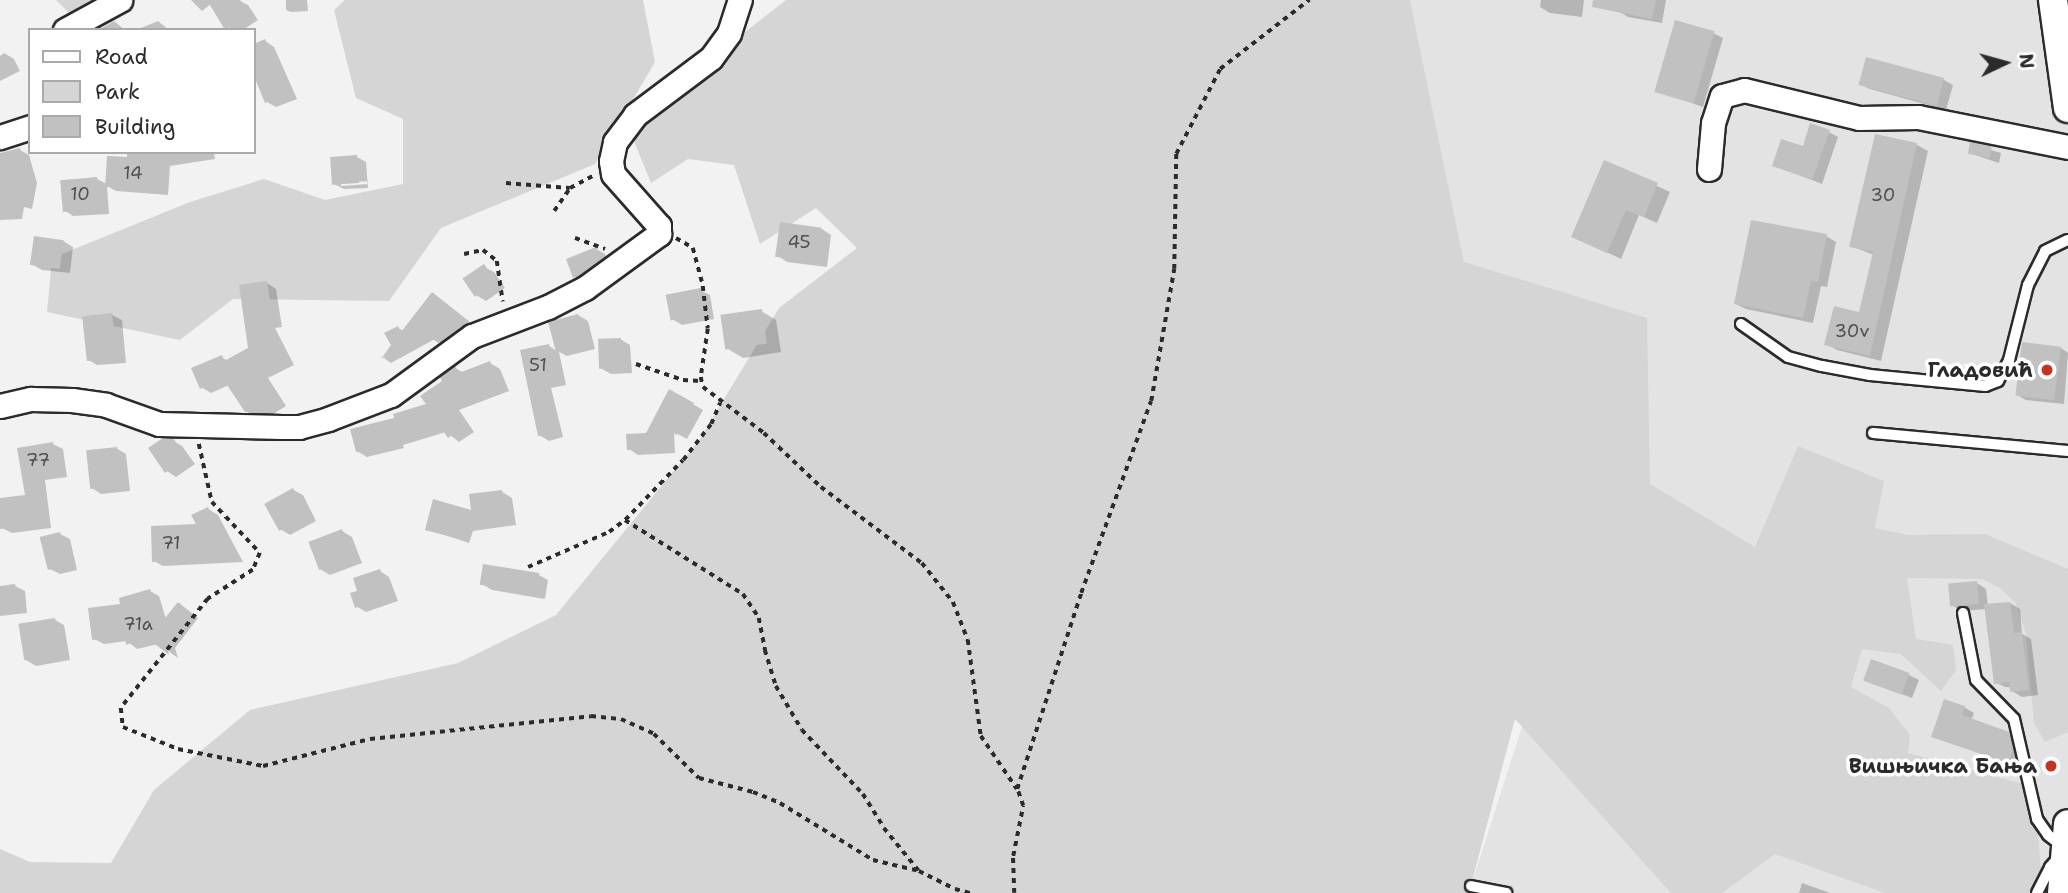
<!DOCTYPE html>
<meta charset="utf-8">
<style>
body{margin:0}
#map{position:relative;width:2068px;height:893px;overflow:hidden;background:#f2f2f2;font-family:"Shantell Sans",sans-serif}
div>[style]{position:absolute}
.built>*{inset:0;background:#e3e3e3}
.green>*{inset:0;background:#d5d5d5}
.shadow>*{inset:0;background:#0003}
.building>*{inset:0;background:#c1c1c1;transform-origin:0 0}
.path>*{height:3.5px;margin-top:-1.75px;transform-origin:0;background:repeating-linear-gradient(90deg,#2b2b2b 0 5px,transparent 0 10px)}
.roads{filter:drop-shadow(2px 0 #2b2b2b) drop-shadow(-2px 0 #2b2b2b) drop-shadow(0 2px #2b2b2b) drop-shadow(0 -2px #2b2b2b)}
.service>*{height:10px;margin:-5px;padding:0 5px;transform-origin:5px;border-radius:5px;background:#fff}
.minor>*{height:23px;margin:-11.5px;padding:0 11.5px;transform-origin:11.5px;border-radius:11.5px;background:#fff}
.tertiary>*{height:28px;margin:-14px;padding:0 14px;transform-origin:14px;border-radius:14px;background:#fff}
.dots>*{width:19px;height:19px;translate:-50% -50%;box-sizing:border-box;border:4px solid #fff;border-radius:50%}
span{translate:-50% -50%;white-space:nowrap;text-align:center;line-height:1.15;-webkit-text-stroke:7px #fff;paint-order:stroke}
.number-label{font-size:18px;color:#505050}
.number-label span{-webkit-text-stroke-width:0}
.poi-label{font-size:21px;color:#2b2b2b;font-weight:700}
.right{translate:-100% -50%;text-align:right}
.legend{position:absolute;left:28px;top:28px;width:228px;height:126px;box-sizing:border-box;background:#fff;border:2px solid #aaa;margin:0;padding:9px 12px;list-style:none;font-size:21px;color:#2b2b2b}
.legend li{display:flex;align-items:center;gap:14px;height:35px}
.legend b{width:35px;border:2px solid #aaa}
.north{position:absolute;left:1970px;top:28px;width:70px;height:70px;-webkit-text-stroke:5px #fff;paint-order:stroke;rotate:85deg;font-size:19px;font-weight:700;line-height:28px;text-align:center;color:#2b2b2b}
.north::after{content:'';display:block;margin:auto;width:24px;height:32px;background:#2b2b2b;clip-path:polygon(50% 0,100% 100%,50% 72%,0 100%)}
</style>
<div id="map">
<div class="built">
<i style="clip-path:polygon(1410px 0,2053px 0,2068px 108px,2068px 824px,2062px 893px,1489px 893px,1471px 886px,1557px 617px,1464px 262px)"></i>
</div>
<div class="green">
<i style="clip-path:polygon(56px 0,118px 0,78px 22px)"></i>
<i style="clip-path:polygon(345px 0,643px 0,655px 62px,595px 164px,441px 228px,389px 301px,233px 299px,180px 340px,47px 312px,52px 258px,190px 202px,264px 179px,325px 200px,403px 184px,403px 119px,356px 98px,334px 10px)"></i>
<i style="clip-path:polygon(786px 0,1410px 0,1464px 262px,1647px 318px,1650px 484px,1755px 547px,1798px 446px,1884px 481px,1875px 528px,1908px 535px,1985px 534px,2068px 569px,2068px 732px,2045px 742px,2034px 723px,2026px 633px,2015px 602px,2000px 588px,1982px 579px,1907px 578px,1916px 639px,1953px 645px,1956px 670px,1941px 691px,1901px 654px,1862px 649px,1851px 687px,1889px 708px,1910px 735px,1908px 753px,2030px 786px,2037px 819px,2042px 882px,2038px 893px,1885px 893px,1775px 854px,1722px 893px,1671px 893px,1515px 719px,1471px 885px,1506px 893px,0 893px,0 849px,30px 862px,111px 863px,154px 790px,250px 710px,458px 663px,556px 615px,700px 439px,779px 308px,857px 248px,816px 208px,760px 244px,734px 165px,688px 159px,651px 183px,627px 124px)"></i>
</div>
<div class="shadow">
<i style="clip-path:polygon(191px 0,210px 0,212px 3px,202px 11px)"></i>
<i style="clip-path:polygon(238px 0,248px 5px,258px 20px,243px 30px,229px 30px)"></i>
<i style="clip-path:polygon(286px 0,307px 0,308px 11px,291px 12px,286px 10px)"></i>
<i style="clip-path:polygon(1541px 0,1584px 0,1582px 17px,1550px 13px,1540px 7px)"></i>
<i style="clip-path:polygon(1620px 0,1666px 0,1662px 23px,1628px 17px,1618px 11px)"></i>
<i style="clip-path:polygon(114px 21px,125px 30px,100px 30px,100px 29px)"></i>
<i style="clip-path:polygon(158px 21px,169px 30px,136px 30px)"></i>
<i style="clip-path:polygon(1713px 33px,1723px 38px,1703px 107px,1657px 91px)"></i>
<i style="clip-path:polygon(265px 41px,274px 47px,297px 99px,276px 107px,267px 102px,254px 72px,254px 46px)"></i>
<i style="clip-path:polygon(4px 53px,14px 59px,20px 71px,0 81px,0 56px)"></i>
<i style="clip-path:polygon(1944px 80px,1953px 85px,1946px 110px,1870px 89px,1860px 84px)"></i>
<i style="clip-path:polygon(1829px 132px,1838px 137px,1822px 184px,1774px 165px)"></i>
<i style="clip-path:polygon(1877px 136px,1917px 145px,1928px 151px,1881px 361px,1837px 350px,1826px 344px,1860px 314px,1874px 255px,1851px 246px)"></i>
<i style="clip-path:polygon(1971px 144px,2001px 153px,1999px 163px,1969px 153px)"></i>
<i style="clip-path:polygon(20px 150px,29px 155px,37px 183px,32px 209px,24px 207px,22px 219px,0 220px,0 155px)"></i>
<i style="clip-path:polygon(129px 152px,214px 152px,215px 159px,170px 166px,168px 195px,116px 191px,107px 186px,109px 214px,73px 216px,64px 210px,97px 179px,107px 184px,129px 159px)"></i>
<i style="clip-path:polygon(evenodd,357px 157px,366px 162px,368px 188px,344px 189px,334px 184px,357px 157px,368px 181px,368px 184px,341px 186px,341px 183px,368px 181px)"></i>
<i style="clip-path:polygon(1605px 162px,1670px 192px,1657px 223px,1639px 215px,1621px 259px,1573px 236px)"></i>
<i style="clip-path:polygon(822px 229px,831px 235px,827px 267px,787px 262px,778px 256px)"></i>
<i style="clip-path:polygon(1826px 236px,1836px 242px,1827px 287px,1821px 286px,1813px 323px,1746px 309px,1736px 304px)"></i>
<i style="clip-path:polygon(63px 241px,73px 247px,70px 273px,42px 270px,33px 265px)"></i>
<i style="clip-path:polygon(596px 249px,605px 254px,609px 265px,584px 283px,575px 277px,568px 260px)"></i>
<i style="clip-path:polygon(484px 267px,494px 272px,505px 288px,486px 301px,476px 295px)"></i>
<i style="clip-path:polygon(267px 283px,276px 289px,282px 327px,275px 328px,294px 365px,268px 378px,286px 406px,268px 417px,256px 417px,246px 411px,229px 385px,211px 393px,201px 387px,221px 357px,228px 361px,250px 349px)"></i>
<i style="clip-path:polygon(700px 290px,710px 295px,714px 319px,682px 325px,672px 319px)"></i>
<i style="clip-path:polygon(441px 300px,477px 328px,448px 347px,435px 339px,391px 363px,384px 358px,393px 346px,398px 328px,404px 331px)"></i>
<i style="clip-path:polygon(761px 311px,776px 320px,781px 352px,743px 358px,728px 349px)"></i>
<i style="clip-path:polygon(112px 315px,122px 320px,126px 363px,97px 365px,87px 359px)"></i>
<i style="clip-path:polygon(578px 315px,588px 321px,595px 349px,567px 356px,559px 352px,566px 385px,551px 388px,563px 437px,549px 441px,539px 435px,522px 352px,549px 346px,557px 351px)"></i>
<i style="clip-path:polygon(620px 339px,630px 345px,632px 373px,611px 374px,602px 369px)"></i>
<i style="clip-path:polygon(2061px 348px,2068px 353px,2064px 404px,2026px 400px,2017px 395px)"></i>
<i style="clip-path:polygon(490px 363px,500px 369px,509px 391px,459px 410px,474px 432px,459px 442px,446px 432px,403px 445px,404px 448px,367px 457px,357px 451px,396px 420px,429px 405px,455px 368px,464px 373px)"></i>
<i style="clip-path:polygon(670px 391px,703px 410px,687px 439px,674px 432px,675px 453px,638px 455px,629px 449px,647px 435px)"></i>
<i style="clip-path:polygon(172px 440px,182px 446px,195px 464px,176px 477px,167px 471px)"></i>
<i style="clip-path:polygon(53px 444px,63px 449px,67px 477px,45px 480px,51px 528px,12px 533px,2px 528px,0 500px,27px 496px,19px 449px)"></i>
<i style="clip-path:polygon(116px 448px,126px 454px,130px 491px,101px 494px,92px 488px)"></i>
<i style="clip-path:polygon(293px 490px,303px 495px,316px 521px,290px 535px,280px 529px)"></i>
<i style="clip-path:polygon(502px 492px,512px 498px,516px 525px,473px 531px,469px 543px,427px 529px,473px 513px)"></i>
<i style="clip-path:polygon(208px 509px,218px 515px,243px 562px,163px 566px,154px 561px,198px 526px)"></i>
<i style="clip-path:polygon(342px 531px,352px 537px,362px 563px,330px 575px,320px 569px)"></i>
<i style="clip-path:polygon(60px 534px,70px 539px,77px 570px,60px 574px,50px 569px)"></i>
<i style="clip-path:polygon(485px 566px,539px 575px,548px 580px,545px 599px,492px 590px,482px 584px)"></i>
<i style="clip-path:polygon(380px 571px,389px 577px,398px 601px,366px 612px,356px 606px,360px 592px)"></i>
<i style="clip-path:polygon(1977px 583px,1986px 589px,1988px 606px,2010px 603px,2020px 609px,2022px 634px,2031px 639px,2038px 695px,2022px 697px,2012px 691px,2012px 687px,2005px 687px,1995px 682px,1986px 609px,1961px 611px,1952px 605px)"></i>
<i style="clip-path:polygon(15px 586px,25px 591px,27px 613px,0 616px,0 587px)"></i>
<i style="clip-path:polygon(150px 591px,159px 596px,166px 619px,188px 610px,198px 618px,175px 648px,178px 658px,158px 644px,137px 649px,127px 641px,104px 644px,94px 639px,122px 605px)"></i>
<i style="clip-path:polygon(55px 620px,64px 625px,70px 660px,36px 666px,26px 660px)"></i>
<i style="clip-path:polygon(1909px 675px,1919px 680px,1912px 698px,1866px 680px)"></i>
<i style="clip-path:polygon(1964px 707px,1974px 713px,1971px 721px,2018px 739px,2022px 755px,2017px 767px,1933px 736px)"></i>
<i style="clip-path:polygon(1802px 883px,1830px 893px,1799px 893px)"></i>
</div>
<div class="building">
<i style="clip-path:polygon(207px 0,240px 0,249px 15px,225px 30px)"></i>
<i style="clip-path:polygon(1593px 0,1656px 0,1652px 19px,1592px 7px)"></i>
<i style="left:1675px;top:20px;width:41px;height:75px;rotate:16deg"></i>
<i style="clip-path:polygon(265px 39px,288px 93px,265px 103px,254px 76px,254px 44px)"></i>
<i style="left:1866px;top:57px;width:81px;height:29px;rotate:15deg"></i>
<i style="clip-path:polygon(1810px 123px,1830px 130px,1812px 180px,1772px 166px,1781px 139px,1803px 146px)"></i>
<i style="clip-path:polygon(1875px 134px,1917px 143px,1870px 356px,1824px 345px,1834px 306px,1859px 312px,1873px 252px,1849px 247px)"></i>
<i style="left:1970px;top:142px;width:22px;height:12px;rotate:10deg"></i>
<i style="clip-path:polygon(20px 148px,28px 177px,22px 204px,15px 203px,13px 214px,0 215px,0 153px)"></i>
<i style="clip-path:polygon(127px 152px,161px 152px,158px 190px,105px 187px,107px 156px,127px 157px)"></i>
<i style="left:357px;top:155px;width:28px;height:27px;rotate:86deg"></i>
<i style="clip-path:polygon(1604px 160px,1658px 183px,1644px 217px,1626px 210px,1607px 253px,1571px 237px)"></i>
<i style="left:97px;top:177px;width:32px;height:37px;rotate:85deg"></i>
<i style="clip-path:polygon(1751px 220px,1827px 234px,1818px 282px,1811px 281px,1803px 318px,1734px 304px)"></i>
<i style="left:780px;top:222px;width:42px;height:35px;rotate:8deg"></i>
<i style="left:34px;top:236px;width:30px;height:29px;rotate:8deg"></i>
<i style="clip-path:polygon(596px 247px,601px 259px,573px 278px,566px 259px)"></i>
<i style="left:484px;top:264px;width:22px;height:26px;rotate:56deg"></i>
<i style="clip-path:polygon(267px 281px,273px 322px,267px 323px,285px 359px,259px 372px,277px 400px,257px 412px,245px 412px,223px 379px,200px 389px,191px 368px,222px 355px,224px 361px,248px 348px,239px 285px)"></i>
<i style="left:701px;top:288px;width:26px;height:36px;rotate:79deg"></i>
<i style="clip-path:polygon(432px 292px,470px 322px,438px 343px,426px 334px,381px 359px,391px 345px,384px 333px,398px 326px,401px 332px)"></i>
<i style="left:762px;top:309px;width:35px;height:42px;rotate:82deg"></i>
<i style="left:112px;top:313px;width:45px;height:30px;rotate:84deg"></i>
<i style="left:578px;top:314px;width:31px;height:31px;rotate:75deg"></i>
<i style="left:621px;top:338px;width:30px;height:23px;rotate:88deg"></i>
<i style="left:2022px;top:342px;width:39px;height:54px;rotate:7deg"></i>
<i style="clip-path:polygon(549px 344px,557px 380px,542px 383px,554px 432px,538px 436px,520px 350px)"></i>
<i style="clip-path:polygon(490px 361px,500px 386px,451px 405px,465px 426px,448px 438px,440px 426px,394px 440px,395px 443px,356px 452px,350px 429px,394px 418px,393px 414px,426px 404px,420px 396px,442px 381px,440px 377px,455px 366px,459px 373px)"></i>
<i style="clip-path:polygon(669px 389px,694px 403px,677px 435px,665px 429px,666px 448px,627px 450px,626px 434px,646px 433px)"></i>
<i style="clip-path:polygon(163px 438px,173px 438px,186px 458px,165px 473px,148px 448px)"></i>
<i style="clip-path:polygon(53px 442px,58px 472px,36px 475px,42px 523px,0 529px,0 498px,25px 495px,17px 448px)"></i>
<i style="left:117px;top:447px;width:39px;height:31px;rotate:84deg"></i>
<i style="left:293px;top:488px;width:31px;height:33px;rotate:61deg"></i>
<i style="clip-path:polygon(502px 490px,507px 521px,463px 526px,459px 539px,425px 530px,433px 499px,471px 510px,469px 494px)"></i>
<i style="clip-path:polygon(208px 507px,235px 558px,152px 562px,151px 526px,196px 524px,191px 515px)"></i>
<i style="left:342px;top:529px;width:30px;height:36px;rotate:69deg"></i>
<i style="left:60px;top:532px;width:34px;height:21px;rotate:76deg"></i>
<i style="left:483px;top:564px;width:57px;height:21px;rotate:9deg"></i>
<i style="clip-path:polygon(380px 569px,389px 596px,355px 608px,350px 593px,357px 591px,353px 578px)"></i>
<i style="left:1977px;top:581px;width:23px;height:29px;rotate:85deg"></i>
<i style="clip-path:polygon(15px 584px,18px 609px,0 611px,0 586px)"></i>
<i style="clip-path:polygon(150px 589px,160px 624px,178px 602px,189px 611px,166px 642px,169px 655px,146px 637px,126px 645px,125px 635px,92px 640px,88px 608px,120px 604px,119px 598px)"></i>
<i style="clip-path:polygon(2010px 602px,2014px 633px,2022px 632px,2029px 690px,2010px 692px,2009px 682px,1994px 684px,1984px 604px)"></i>
<i style="left:55px;top:618px;width:37px;height:37px;rotate:81deg"></i>
<i style="left:1871px;top:659px;width:41px;height:23px;rotate:20deg"></i>
<i style="clip-path:polygon(1944px 699px,1965px 706px,1962px 715px,2009px 732px,2013px 749px,2008px 763px,1931px 737px)"></i>
</div>
<div class="path">
<i style="left:506px;top:183px;width:64px;rotate:4.5deg"></i>
<i style="left:554px;top:211px;width:28px;rotate:-55deg"></i>
<i style="left:570px;top:188px;width:26px;rotate:-28deg"></i>
<i style="left:575px;top:238px;width:32px;rotate:20deg"></i>
<i style="left:676px;top:238px;width:20px;rotate:30deg"></i>
<i style="left:693px;top:248px;width:39px;rotate:75deg"></i>
<i style="left:703px;top:286px;width:43px;rotate:83.4deg"></i>
<i style="left:708px;top:329px;width:49px;rotate:98.3deg"></i>
<i style="left:701px;top:377px;width:10px;rotate:79deg"></i>
<i style="left:703px;top:387px;width:76px;rotate:37deg"></i>
<i style="left:764px;top:433px;width:79px;rotate:43.5deg"></i>
<i style="left:821px;top:487px;width:126px;rotate:37deg"></i>
<i style="left:922px;top:563px;width:50px;rotate:51.5deg"></i>
<i style="left:953px;top:602px;width:41px;rotate:68.5deg"></i>
<i style="left:968px;top:640px;width:97px;rotate:82.3deg"></i>
<i style="left:981px;top:736px;width:64px;rotate:55.8deg"></i>
<i style="left:464px;top:254px;width:19px;rotate:-12deg"></i>
<i style="left:483px;top:250px;width:18px;rotate:38deg"></i>
<i style="left:497px;top:261px;width:41px;rotate:81.7deg"></i>
<i style="left:636px;top:364px;width:50px;rotate:18.8deg"></i>
<i style="left:683px;top:380px;width:18px;rotate:3deg"></i>
<i style="left:199px;top:444px;width:59px;rotate:77.4deg"></i>
<i style="left:212px;top:502px;width:70px;rotate:46.7deg"></i>
<i style="left:260px;top:553px;width:18px;rotate:112deg"></i>
<i style="left:253px;top:570px;width:54px;rotate:147.2deg"></i>
<i style="left:208px;top:599px;width:139px;rotate:128.6deg"></i>
<i style="left:121px;top:708px;width:19px;rotate:84deg"></i>
<i style="left:123px;top:727px;width:59px;rotate:21.8deg"></i>
<i style="left:178px;top:749px;width:87px;rotate:11.3deg"></i>
<i style="left:263px;top:766px;width:110px;rotate:-14.2deg"></i>
<i style="left:370px;top:739px;width:222px;rotate:-5.9deg"></i>
<i style="left:591px;top:716px;width:30px;rotate:6deg"></i>
<i style="left:621px;top:719px;width:36px;rotate:24deg"></i>
<i style="left:654px;top:734px;width:63px;rotate:44.4deg"></i>
<i style="left:699px;top:778px;width:56px;rotate:14.5deg"></i>
<i style="left:753px;top:792px;width:29px;rotate:22deg"></i>
<i style="left:780px;top:803px;width:109px;rotate:31.5deg"></i>
<i style="left:873px;top:860px;width:47px;rotate:13.4deg"></i>
<i style="left:625px;top:520px;width:139px;rotate:32.1deg"></i>
<i style="left:743px;top:594px;width:29px;rotate:56deg"></i>
<i style="left:759px;top:618px;width:33px;rotate:79deg"></i>
<i style="left:765px;top:650px;width:38px;rotate:73deg"></i>
<i style="left:776px;top:686px;width:51px;rotate:59.4deg"></i>
<i style="left:802px;top:730px;width:88px;rotate:46.4deg"></i>
<i style="left:863px;top:794px;width:40px;rotate:58deg"></i>
<i style="left:884px;top:828px;width:55px;rotate:50.9deg"></i>
<i style="left:919px;top:871px;width:40px;rotate:26.6deg"></i>
<i style="left:955px;top:889px;width:16px;rotate:15deg"></i>
<i style="left:528px;top:567px;width:88px;rotate:-23.4deg"></i>
<i style="left:609px;top:532px;width:20px;rotate:-37deg"></i>
<i style="left:625px;top:520px;width:83px;rotate:-46deg"></i>
<i style="left:683px;top:460px;width:46px;rotate:-52.1deg"></i>
<i style="left:711px;top:424px;width:23px;rotate:-67deg"></i>
<i style="left:1014px;top:893px;width:37px;rotate:-92deg"></i>
<i style="left:1013px;top:856px;width:51px;rotate:-78.7deg"></i>
<i style="left:1023px;top:806px;width:18px;rotate:-109deg"></i>
<i style="left:1017px;top:789px;width:206px;rotate:-71.9deg"></i>
<i style="left:1081px;top:593px;width:204px;rotate:-70deg"></i>
<i style="left:1151px;top:401px;width:134px;rotate:-80.1deg"></i>
<i style="left:1174px;top:269px;width:115px;rotate:-89deg"></i>
<i style="left:1176px;top:154px;width:96px;rotate:-62.6deg"></i>
<i style="left:1220px;top:69px;width:113px;rotate:-37.8deg"></i>
</div>
<div class="roads">
<div class="service">
<i style="left:1741px;top:324px;width:57px;rotate:35.1deg"></i>
<i style="left:1788px;top:357px;width:35px;rotate:15deg"></i>
<i style="left:1822px;top:366px;width:49px;rotate:10.6deg"></i>
<i style="left:1870px;top:375px;width:116px;rotate:5.5deg"></i>
<i style="left:1985px;top:386px;width:14px;rotate:-21deg"></i>
<i style="left:1998px;top:381px;width:24px;rotate:-62deg"></i>
<i style="left:2009px;top:360px;width:77px;rotate:-75.8deg"></i>
<i style="left:2028px;top:285px;width:38px;rotate:-63deg"></i>
<i style="left:2045px;top:251px;width:25px;rotate:-26deg"></i>
<i style="left:1873px;top:433px;width:196px;rotate:5.3deg"></i>
<i style="left:1963px;top:613px;width:68px;rotate:79deg"></i>
<i style="left:1976px;top:680px;width:54px;rotate:45.7deg"></i>
<i style="left:2014px;top:719px;width:103px;rotate:77deg"></i>
<i style="left:2037px;top:819px;width:19px;rotate:55deg"></i>
<i style="left:2048px;top:835px;width:18px;rotate:38deg"></i>
<i style="left:1471px;top:886px;width:36px;rotate:11deg"></i>
<i style="left:2037px;top:893px;width:29px;rotate:-63deg"></i>
<i style="left:2050px;top:867px;width:12px;rotate:-48deg"></i>
</div>
<div class="minor">
<i style="left:65px;top:30px;width:63px;rotate:-28.6deg"></i>
<i style="left:0;top:137px;width:32px;rotate:-18deg"></i>
<i style="left:1709px;top:169px;width:46px;rotate:-85deg"></i>
<i style="left:1713px;top:123px;width:28px;rotate:-72deg"></i>
<i style="left:1722px;top:96px;width:23px;rotate:-15deg"></i>
<i style="left:1744px;top:90px;width:118px;rotate:13.7deg"></i>
<i style="left:1859px;top:118px;width:59px;rotate:-1deg"></i>
<i style="left:1918px;top:117px;width:153px;rotate:11.3deg"></i>
<i style="left:0;top:406px;width:32px;rotate:-13deg"></i>
<i style="left:31px;top:399px;width:41px;rotate:1.4deg"></i>
<i style="left:72px;top:400px;width:34px;rotate:8deg"></i>
<i style="left:106px;top:405px;width:56px;rotate:19.7deg"></i>
<i style="left:159px;top:424px;width:123px;rotate:1.4deg"></i>
<i style="left:282px;top:427px;width:17px"></i>
<i style="left:299px;top:427px;width:30px;rotate:-15deg"></i>
<i style="left:328px;top:419px;width:67px;rotate:-20.9deg"></i>
<i style="left:391px;top:395px;width:100px;rotate:-36.1deg"></i>
<i style="left:472px;top:336px;width:81px;rotate:-20.9deg"></i>
<i style="left:548px;top:307px;width:42px;rotate:-27.2deg"></i>
<i style="left:585px;top:288px;width:92px;rotate:-36.1deg"></i>
<i style="left:659px;top:234px;width:8px;rotate:-90deg"></i>
<i style="left:659px;top:226px;width:69px;rotate:-131.5deg"></i>
<i style="left:613px;top:174px;width:13px;rotate:-99deg"></i>
<i style="left:611px;top:161px;width:19px;rotate:-78deg"></i>
<i style="left:615px;top:142px;width:34px;rotate:-53deg"></i>
<i style="left:635px;top:115px;width:95px;rotate:-36.9deg"></i>
<i style="left:711px;top:58px;width:31px;rotate:-54deg"></i>
<i style="left:729px;top:33px;width:35px;rotate:-72deg"></i>
</div>
<div class="tertiary">
<i style="left:2053px;top:0;width:109px;rotate:82.1deg"></i>
<i style="left:2062px;top:893px;width:69px;rotate:-85deg"></i>
</div>
</div>
<div class="dots">
<i style="left:2047px;top:370px;background:#c8321e"></i>
<i style="left:2051px;top:766px;background:#c8321e"></i>
</div>
<div class="number-label">
<span style="left:133px;top:173px">14</span>
<span style="left:80px;top:194px">10</span>
<span style="left:1883px;top:195px">30</span>
<span style="left:799px;top:242px">45</span>
<span style="left:1852px;top:331px">30v</span>
<span style="left:538px;top:365px">51</span>
<span style="left:38px;top:460px">77</span>
<span style="left:171px;top:543px">71</span>
<span style="left:138px;top:624px">71a</span>
</div>
<div class="poi-label">
<span class="right" style="left:2033px;top:370px">Гладовић</span>
<span class="right" style="left:2037px;top:766px">Вишњичка Бања</span>
</div>
<ul class="legend">
<li><b style="height:9px;background:#fff"></b>Road</li>
<li><b style="height:19px;background:#d5d5d5"></b>Park</li>
<li><b style="height:19px;background:#c1c1c1"></b>Building</li>
</ul>
<div class="north">N</div>
</div>
